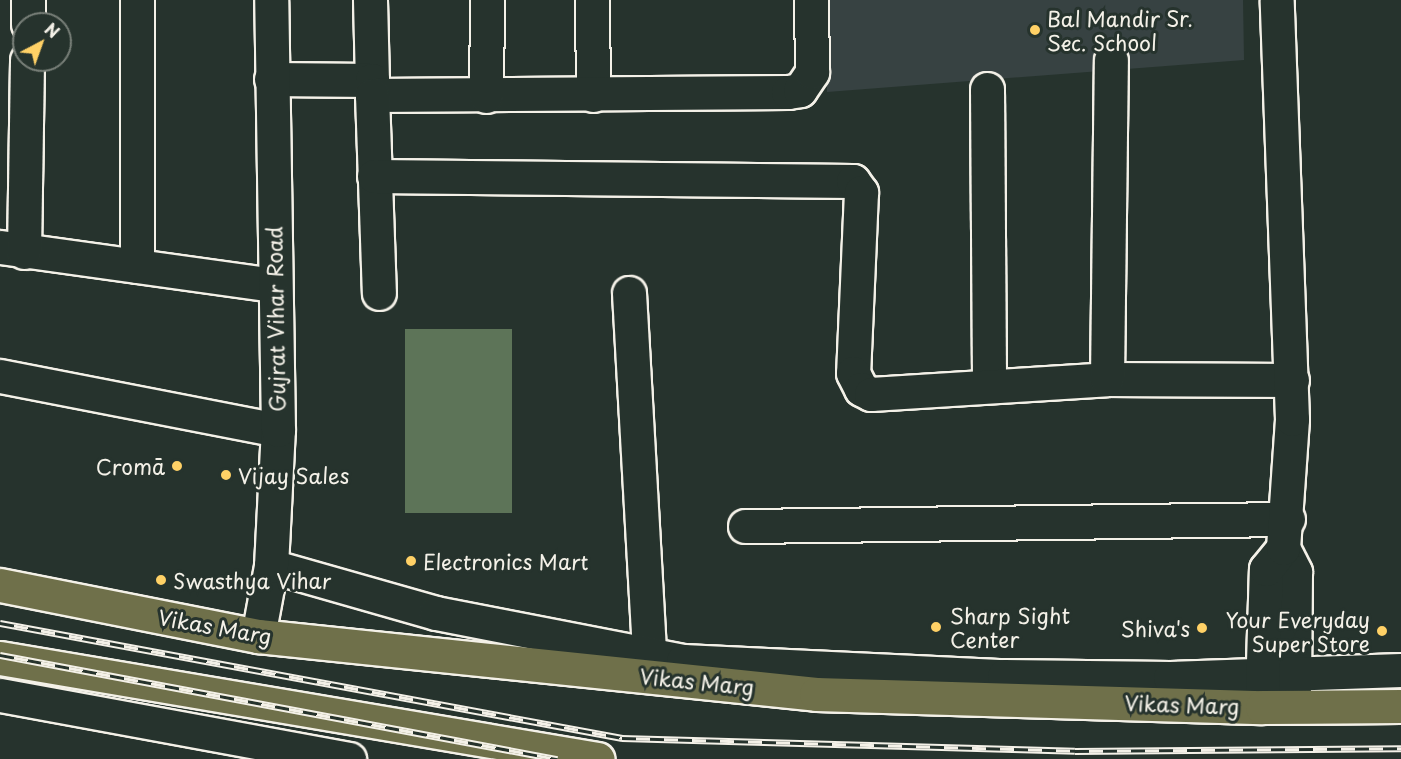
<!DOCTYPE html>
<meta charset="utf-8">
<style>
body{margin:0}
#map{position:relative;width:1401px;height:759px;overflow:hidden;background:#26332d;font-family:"Playpen Sans",sans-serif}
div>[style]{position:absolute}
.built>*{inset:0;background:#374242}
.green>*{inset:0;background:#5d7458;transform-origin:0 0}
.roads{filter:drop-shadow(2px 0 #f4f1e8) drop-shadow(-2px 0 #f4f1e8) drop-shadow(0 2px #f4f1e8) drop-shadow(0 -2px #f4f1e8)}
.minor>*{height:33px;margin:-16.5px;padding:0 16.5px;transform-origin:16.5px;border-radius:16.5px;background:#26332d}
.major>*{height:33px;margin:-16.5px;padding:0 16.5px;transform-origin:16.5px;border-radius:16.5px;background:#6f704a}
.rail>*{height:7px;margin-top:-3.5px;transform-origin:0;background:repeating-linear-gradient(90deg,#26332d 0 14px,#f4f1e8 0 28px);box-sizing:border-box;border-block:2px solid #f4f1e8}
.dots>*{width:16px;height:16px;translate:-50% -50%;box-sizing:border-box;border:3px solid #26332d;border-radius:50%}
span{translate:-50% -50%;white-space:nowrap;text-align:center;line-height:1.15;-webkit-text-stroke:6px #26332d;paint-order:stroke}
.poi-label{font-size:21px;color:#f4f1e8}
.left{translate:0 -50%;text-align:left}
.right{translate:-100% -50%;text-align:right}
.street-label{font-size:21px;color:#f4f1e8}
.north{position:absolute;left:12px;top:12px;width:60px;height:60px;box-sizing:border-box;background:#26332d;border:2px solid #787f78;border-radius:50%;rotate:41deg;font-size:16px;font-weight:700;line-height:24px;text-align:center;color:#f4f1e8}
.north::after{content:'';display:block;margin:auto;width:21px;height:27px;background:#ffd166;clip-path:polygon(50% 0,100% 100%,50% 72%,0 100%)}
</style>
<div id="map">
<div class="built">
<i style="clip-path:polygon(826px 0,1243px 0,1244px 60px,827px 92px)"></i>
</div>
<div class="green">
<i style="left:512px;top:329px;width:184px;height:107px;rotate:90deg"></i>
</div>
<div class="roads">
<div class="minor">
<i style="left:370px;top:0;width:80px;rotate:88.6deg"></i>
<i style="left:592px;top:0;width:95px;rotate:89.4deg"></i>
<i style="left:28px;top:24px;width:24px;rotate:-90deg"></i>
<i style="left:271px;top:79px;width:101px;rotate:0.6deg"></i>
<i style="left:372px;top:80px;width:15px;rotate:90deg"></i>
<i style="left:372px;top:95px;width:416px;rotate:-0.4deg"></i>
<i style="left:788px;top:92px;width:12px;rotate:-9deg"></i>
<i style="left:800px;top:90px;width:22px;rotate:-56deg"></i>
<i style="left:812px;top:72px;width:72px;rotate:-90.8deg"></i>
<i style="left:987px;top:89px;width:295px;rotate:89.6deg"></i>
<i style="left:372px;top:95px;width:198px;rotate:88deg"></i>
<i style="left:486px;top:96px;width:96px;rotate:-89.4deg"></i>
<i style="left:374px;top:176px;width:479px;rotate:0.6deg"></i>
<i style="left:853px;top:181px;width:14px;rotate:54deg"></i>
<i style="left:861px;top:192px;width:181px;rotate:92.5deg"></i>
<i style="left:853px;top:373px;width:18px;rotate:63deg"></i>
<i style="left:861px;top:389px;width:11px;rotate:27deg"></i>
<i style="left:871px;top:394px;width:236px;rotate:-3.6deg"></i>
<i style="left:1107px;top:379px;width:185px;rotate:0.3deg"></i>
<i style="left:0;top:247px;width:277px;rotate:7.9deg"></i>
<i style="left:24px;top:252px;width:192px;rotate:-89.1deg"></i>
<i style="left:137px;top:266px;width:266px;rotate:-90deg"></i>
<i style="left:629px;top:293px;width:362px;rotate:86.8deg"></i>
<i style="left:0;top:376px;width:283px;rotate:11deg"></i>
<i style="left:1107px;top:379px;width:319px;rotate:-89.3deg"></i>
<i style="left:745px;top:526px;width:543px;rotate:-0.74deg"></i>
<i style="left:1283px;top:548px;width:27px;rotate:63deg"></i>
<i style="left:1295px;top:572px;width:121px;rotate:90.5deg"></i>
<i style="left:271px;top:566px;width:172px;rotate:15.9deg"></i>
<i style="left:436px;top:613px;width:252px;rotate:11deg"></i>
<i style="left:683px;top:661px;width:321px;rotate:2.7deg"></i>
<i style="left:1004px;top:676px;width:166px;rotate:0.7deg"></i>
<i style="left:1170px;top:678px;width:231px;rotate:-2deg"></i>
<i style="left:258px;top:636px;width:71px;rotate:-79.5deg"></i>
<i style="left:271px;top:566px;width:136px;rotate:-87.1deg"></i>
<i style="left:278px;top:430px;width:430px;rotate:-90.9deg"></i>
<i style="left:1262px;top:694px;width:125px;rotate:-88.2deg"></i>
<i style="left:1266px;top:569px;width:27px;rotate:-51deg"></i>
<i style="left:1283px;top:548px;width:129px;rotate:-86deg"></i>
<i style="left:1292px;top:419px;width:419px;rotate:-92.1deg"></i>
<i style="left:0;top:695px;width:355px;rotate:10.4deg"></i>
</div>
<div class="major">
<i style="left:0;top:585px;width:263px;rotate:11.2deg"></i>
<i style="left:258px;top:636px;width:561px;rotate:5.93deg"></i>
<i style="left:816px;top:694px;width:446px;rotate:1.7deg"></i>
<i style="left:1262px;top:707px;width:139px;rotate:-0.4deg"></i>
<i style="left:0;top:658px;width:606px;rotate:9.59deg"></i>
</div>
</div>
<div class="rail">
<i style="left:0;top:623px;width:633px;rotate:10.47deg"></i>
<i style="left:622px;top:738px;width:453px;rotate:1.6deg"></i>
<i style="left:1075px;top:751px;width:326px;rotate:-0.5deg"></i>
<i style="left:0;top:655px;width:567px;rotate:10.58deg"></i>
</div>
<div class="dots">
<i style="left:1035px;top:30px;background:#ffd166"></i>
<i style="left:177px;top:466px;background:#ffd166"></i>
<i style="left:226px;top:475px;background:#ffd166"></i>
<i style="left:411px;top:561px;background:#ffd166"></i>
<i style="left:161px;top:580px;background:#ffd166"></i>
<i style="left:936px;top:627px;background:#ffd166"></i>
<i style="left:1202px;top:628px;background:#ffd166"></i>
<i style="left:1382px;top:631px;background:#ffd166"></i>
</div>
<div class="poi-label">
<span class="left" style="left:1047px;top:30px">Bal Mandir Sr.<br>Sec. School</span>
<span class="right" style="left:165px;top:466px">Cromā</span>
<span class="left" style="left:238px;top:475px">Vijay Sales</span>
<span class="left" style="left:423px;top:561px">Electronics Mart</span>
<span class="left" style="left:173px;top:580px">Swasthya Vihar</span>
<span class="left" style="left:950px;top:627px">Sharp Sight<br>Center</span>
<span class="right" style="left:1370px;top:631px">Your Everyday<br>Super Store</span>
<span class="right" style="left:1190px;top:628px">Shiva's</span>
</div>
<div class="street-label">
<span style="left:275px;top:319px;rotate:-91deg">Gujrat Vihar Road</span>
<span style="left:215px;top:626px;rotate:10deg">Vikas Marg</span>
<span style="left:697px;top:681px;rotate:6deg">Vikas Marg</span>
<span style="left:1182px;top:704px;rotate:2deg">Vikas Marg</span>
</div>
<div class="north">N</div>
</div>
